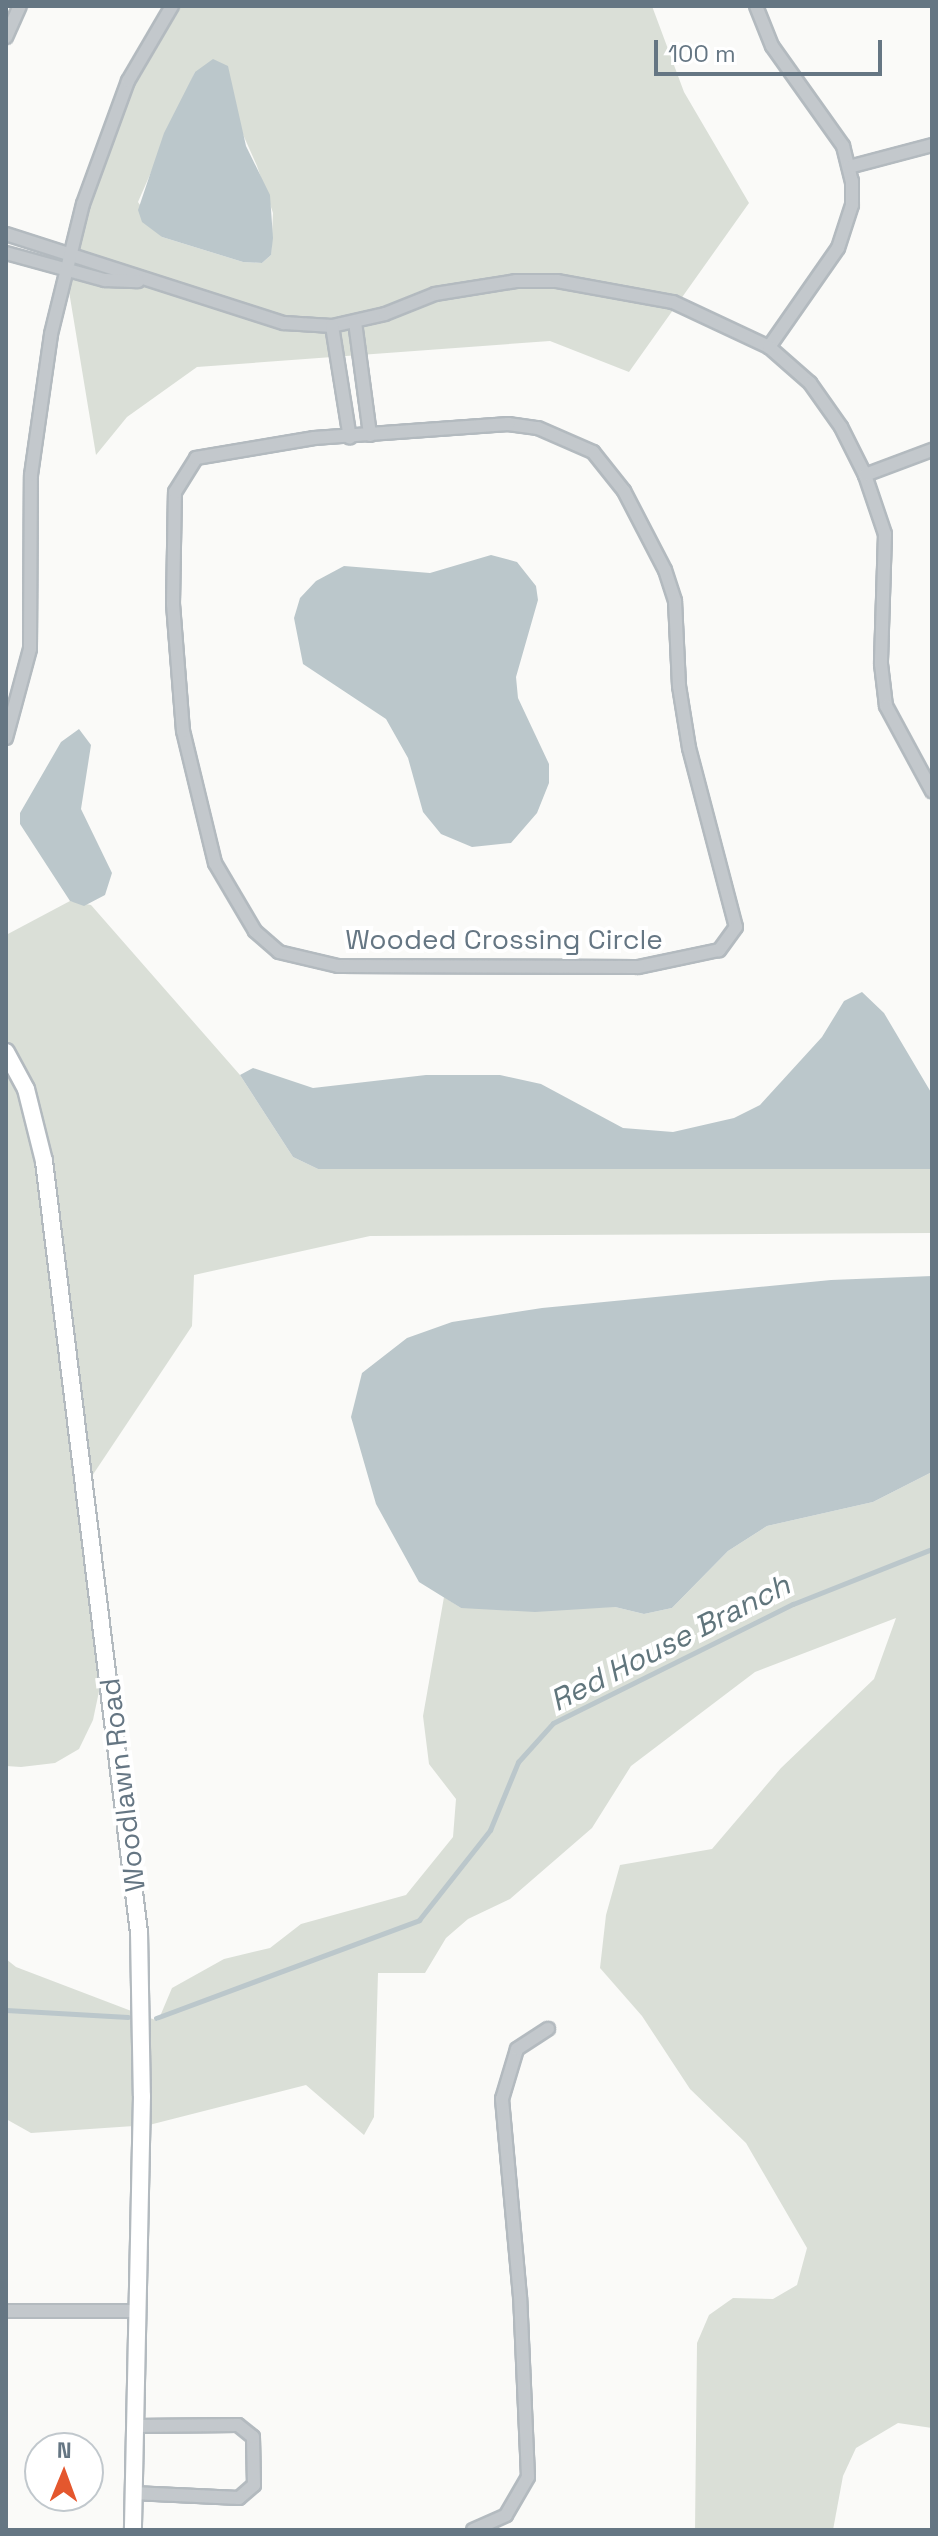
<!DOCTYPE html>
<style>
body{margin:0}
#map{position:relative;width:938px;height:2536px;overflow:hidden;background:#fafaf8;font-family:"Space Grotesk",sans-serif}
div>[style]{position:absolute}
.green>*{inset:0;background:#dadfd7}
.water>*{inset:0;background:#bbc7cb}
.stream>*{height:5px;margin:-2.5px;padding:0 2.5px;transform-origin:2.5px;border-radius:2.5px;background:#bbc7cb}
.roads{filter:drop-shadow(2px 0 #b3babf) drop-shadow(-2px 0 #b3babf) drop-shadow(0 2px #b3babf) drop-shadow(0 -2px #b3babf)}
.street>*{height:12px;margin:-6px;padding:0 6px;transform-origin:6px;border-radius:6px;background:#c3c8cc}
.secondary>*{height:16px;margin:-8px;padding:0 8px;transform-origin:8px;border-radius:8px;background:#fff}
span{translate:-50% -50%;white-space:nowrap;text-align:center;line-height:1.15;-webkit-text-stroke:8px #fff;paint-order:stroke}
.street-label{font-size:28px;color:#657683}
.water-label{font-size:30px;color:#60757c;font-style:italic}
.frame{position:absolute;inset:0;border:8px solid #657683;pointer-events:none}
.north{position:absolute;left:24px;top:2432px;width:80px;height:80px;box-sizing:border-box;background:#fff;border:2px solid #c1c8cd;border-radius:50%;rotate:1deg;font-size:22px;font-weight:700;line-height:32px;text-align:center;color:#657683}
.north::after{content:'';display:block;margin:auto;width:28px;height:36px;background:#e4572e;clip-path:polygon(50% 0,100% 100%,50% 72%,0 100%)}
.scale{position:absolute;left:654px;top:40px;width:228px;height:36px;box-sizing:border-box;border:4px solid #657683;border-top:0;padding-left:10px;font-size:24px;line-height:28px;white-space:nowrap;color:#657683;-webkit-text-stroke:6px #fff;paint-order:stroke}
</style>
<div id="map">
<div class="green">
<i style="clip-path:polygon(evenodd,179px 6px,652px 6px,684px 92px,749px 203px,629px 372px,550px 341px,197px 367px,127px 417px,96px 455px,65px 267px,131px 84px,179px 6px,195px 72px,241px 130px,257px 166px,273px 213px,271px 255px,262px 263px,243px 262px,162px 237px,138px 202px,195px 72px)"></i>
<i style="clip-path:polygon(70px 901px,91px 905px,240px 1075px,293px 1157px,318px 1169px,932px 1169px,932px 1233px,370px 1236px,194px 1275px,192px 1326px,92px 1476px,44px 1121px,6px 1038px,6px 935px)"></i>
<i style="clip-path:polygon(6px 1068px,19px 1093px,36px 1163px,102px 1677px,93px 1720px,79px 1749px,55px 1763px,21px 1767px,6px 1766px)"></i>
<i style="clip-path:polygon(932px 1472px,932px 2428px,898px 2423px,856px 2448px,843px 2476px,833px 2530px,695px 2530px,697px 2343px,709px 2315px,733px 2298px,773px 2299px,797px 2285px,807px 2248px,746px 2143px,690px 2089px,642px 2016px,600px 1968px,606px 1915px,620px 1865px,712px 1849px,781px 1768px,874px 1679px,896px 1618px,755px 1672px,631px 1766px,592px 1828px,510px 1899px,468px 1919px,446px 1938px,425px 1973px,378px 1973px,374px 2117px,364px 2135px,306px 2085px,149px 2125px,150px 2018px,158px 2021px,172px 1988px,224px 1959px,270px 1948px,301px 1924px,406px 1895px,453px 1837px,456px 1799px,429px 1764px,423px 1716px,444px 1597px,461px 1608px,615px 1607px,644px 1614px,672px 1608px,728px 1551px,767px 1526px,873px 1502px)"></i>
<i style="clip-path:polygon(6px 1959px,16px 1967px,134px 2012px,134px 2126px,31px 2133px,6px 2119px)"></i>
</div>
<div class="water">
<i style="clip-path:polygon(213px 59px,228px 66px,246px 146px,270px 195px,273px 238px,271px 255px,262px 263px,243px 262px,162px 237px,142px 222px,138px 210px,164px 133px,195px 72px)"></i>
<i style="clip-path:polygon(491px 555px,517px 562px,536px 586px,538px 600px,516px 677px,518px 698px,549px 764px,549px 783px,537px 813px,511px 843px,472px 847px,441px 834px,423px 812px,408px 758px,386px 719px,303px 664px,294px 618px,300px 598px,316px 581px,344px 566px,430px 573px)"></i>
<i style="clip-path:polygon(79px 729px,91px 745px,81px 809px,112px 873px,105px 895px,84px 906px,70px 901px,20px 824px,20px 813px,61px 742px)"></i>
<i style="clip-path:polygon(862px 992px,884px 1013px,932px 1094px,932px 1169px,318px 1169px,293px 1157px,240px 1075px,253px 1068px,313px 1088px,426px 1075px,500px 1075px,541px 1084px,623px 1128px,673px 1132px,734px 1118px,760px 1105px,822px 1037px,844px 1001px)"></i>
<i style="clip-path:polygon(932px 1276px,932px 1472px,873px 1502px,767px 1526px,728px 1551px,672px 1608px,644px 1614px,615px 1607px,535px 1612px,461px 1608px,419px 1582px,376px 1504px,351px 1417px,362px 1373px,407px 1338px,452px 1322px,542px 1308px,831px 1280px)"></i>
</div>
<div class="stream">
<i style="left:6px;top:2010px;width:122px;rotate:3.3deg"></i>
<i style="left:156px;top:2018px;width:281px;rotate:-20.4deg"></i>
<i style="left:419px;top:1920px;width:115px;rotate:-51.7deg"></i>
<i style="left:490px;top:1830px;width:74px;rotate:-67.6deg"></i>
<i style="left:518px;top:1762px;width:52px;rotate:-48.1deg"></i>
<i style="left:553px;top:1723px;width:268px;rotate:-26.4deg"></i>
<i style="left:793px;top:1604px;width:149px;rotate:-21.6deg"></i>
</div>
<div class="roads">
<div class="street">
<i style="left:756px;top:6px;width:43px;rotate:68.2deg"></i>
<i style="left:772px;top:46px;width:123px;rotate:54.6deg"></i>
<i style="left:843px;top:146px;width:36px;rotate:76deg"></i>
<i style="left:852px;top:181px;width:24px;rotate:90deg"></i>
<i style="left:852px;top:205px;width:45px;rotate:108deg"></i>
<i style="left:838px;top:248px;width:121px;rotate:124.9deg"></i>
<i style="left:6px;top:37px;width:34px;rotate:-66deg"></i>
<i style="left:849px;top:167px;width:86px;rotate:-14.8deg"></i>
<i style="left:6px;top:234px;width:292px;rotate:17.8deg"></i>
<i style="left:284px;top:323px;width:48px;rotate:3.6deg"></i>
<i style="left:332px;top:326px;width:54px;rotate:-12.8deg"></i>
<i style="left:385px;top:314px;width:54px;rotate:-21.8deg"></i>
<i style="left:435px;top:294px;width:82px;rotate:-9.1deg"></i>
<i style="left:516px;top:281px;width:41px"></i>
<i style="left:557px;top:281px;width:118px;rotate:10.3deg"></i>
<i style="left:673px;top:302px;width:106px;rotate:25.1deg"></i>
<i style="left:769px;top:347px;width:55px;rotate:41.3deg"></i>
<i style="left:810px;top:383px;width:54px;rotate:54.8deg"></i>
<i style="left:841px;top:427px;width:54px;rotate:63.4deg"></i>
<i style="left:865px;top:475px;width:62px;rotate:71.3deg"></i>
<i style="left:885px;top:534px;width:130px;rotate:91.8deg"></i>
<i style="left:881px;top:664px;width:42px;rotate:83.2deg"></i>
<i style="left:886px;top:706px;width:97px;rotate:61.6deg"></i>
<i style="left:6px;top:253px;width:103px;rotate:15.3deg"></i>
<i style="left:105px;top:280px;width:33px;rotate:2deg"></i>
<i style="left:355px;top:322px;width:114px;rotate:82.4deg"></i>
<i style="left:332px;top:326px;width:113px;rotate:80.9deg"></i>
<i style="left:508px;top:424px;width:30px;rotate:8deg"></i>
<i style="left:538px;top:428px;width:60px;rotate:23.6deg"></i>
<i style="left:593px;top:452px;width:50px;rotate:51.5deg"></i>
<i style="left:624px;top:491px;width:89px;rotate:62.6deg"></i>
<i style="left:665px;top:570px;width:33px;rotate:72deg"></i>
<i style="left:675px;top:601px;width:85px;rotate:87.3deg"></i>
<i style="left:679px;top:686px;width:63px;rotate:80.8deg"></i>
<i style="left:689px;top:748px;width:185px;rotate:75.3deg"></i>
<i style="left:736px;top:927px;width:29px;rotate:126deg"></i>
<i style="left:719px;top:950px;width:83px;rotate:168.1deg"></i>
<i style="left:638px;top:967px;width:300px;rotate:-179.8deg"></i>
<i style="left:338px;top:966px;width:61px;rotate:-166.7deg"></i>
<i style="left:279px;top:952px;width:32px;rotate:-139deg"></i>
<i style="left:255px;top:931px;width:79px;rotate:-120.5deg"></i>
<i style="left:215px;top:863px;width:136px;rotate:-103.6deg"></i>
<i style="left:183px;top:731px;width:127px;rotate:-94.5deg"></i>
<i style="left:173px;top:604px;width:112px;rotate:-89deg"></i>
<i style="left:175px;top:492px;width:40px;rotate:-58deg"></i>
<i style="left:196px;top:458px;width:120px;rotate:-9.6deg"></i>
<i style="left:314px;top:438px;width:195px;rotate:-4.1deg"></i>
<i style="left:865px;top:475px;width:72px;rotate:-20.5deg"></i>
<i style="left:6px;top:738px;width:92px;rotate:-74.9deg"></i>
<i style="left:30px;top:649px;width:174px;rotate:-89.7deg"></i>
<i style="left:31px;top:475px;width:142px;rotate:-81.9deg"></i>
<i style="left:51px;top:334px;width:134px;rotate:-76.2deg"></i>
<i style="left:83px;top:204px;width:131px;rotate:-69.9deg"></i>
<i style="left:128px;top:81px;width:87px;rotate:-59.6deg"></i>
<i style="left:6px;top:2311px;width:130px"></i>
<i style="left:133px;top:2493px;width:106px;rotate:2.7deg"></i>
<i style="left:239px;top:2498px;width:20px;rotate:-41deg"></i>
<i style="left:254px;top:2485px;width:48px;rotate:-91.2deg"></i>
<i style="left:253px;top:2437px;width:19px;rotate:-141deg"></i>
<i style="left:238px;top:2425px;width:104px;rotate:179.4deg"></i>
<i style="left:473px;top:2530px;width:36px;rotate:-24deg"></i>
<i style="left:506px;top:2515px;width:44px;rotate:-59.9deg"></i>
<i style="left:528px;top:2477px;width:180px;rotate:-92.5deg"></i>
<i style="left:520px;top:2297px;width:199px;rotate:-95.2deg"></i>
<i style="left:502px;top:2099px;width:52px;rotate:-73.3deg"></i>
<i style="left:517px;top:2049px;width:37px;rotate:-33deg"></i>
</div>
<div class="secondary">
<i style="left:6px;top:1052px;width:42px;rotate:61.6deg"></i>
<i style="left:26px;top:1089px;width:74px;rotate:76deg"></i>
<i style="left:44px;top:1161px;width:777px;rotate:82.98deg"></i>
<i style="left:139px;top:1932px;width:164px;rotate:89deg"></i>
<i style="left:142px;top:2096px;width:434px;rotate:91.2deg"></i>
</div>
</div>
<div class="street-label">
<span style="left:504px;top:939px">Wooded Crossing Circle</span>
<span style="left:122px;top:1785px;rotate:-97deg">Woodlawn Road</span>
</div>
<div class="water-label">
<span style="left:670px;top:1643px;rotate:-27deg">Red House Branch</span>
</div>
<div class="frame"></div>
<div class="north">N</div>
<div class="scale">100 m</div>
</div>
